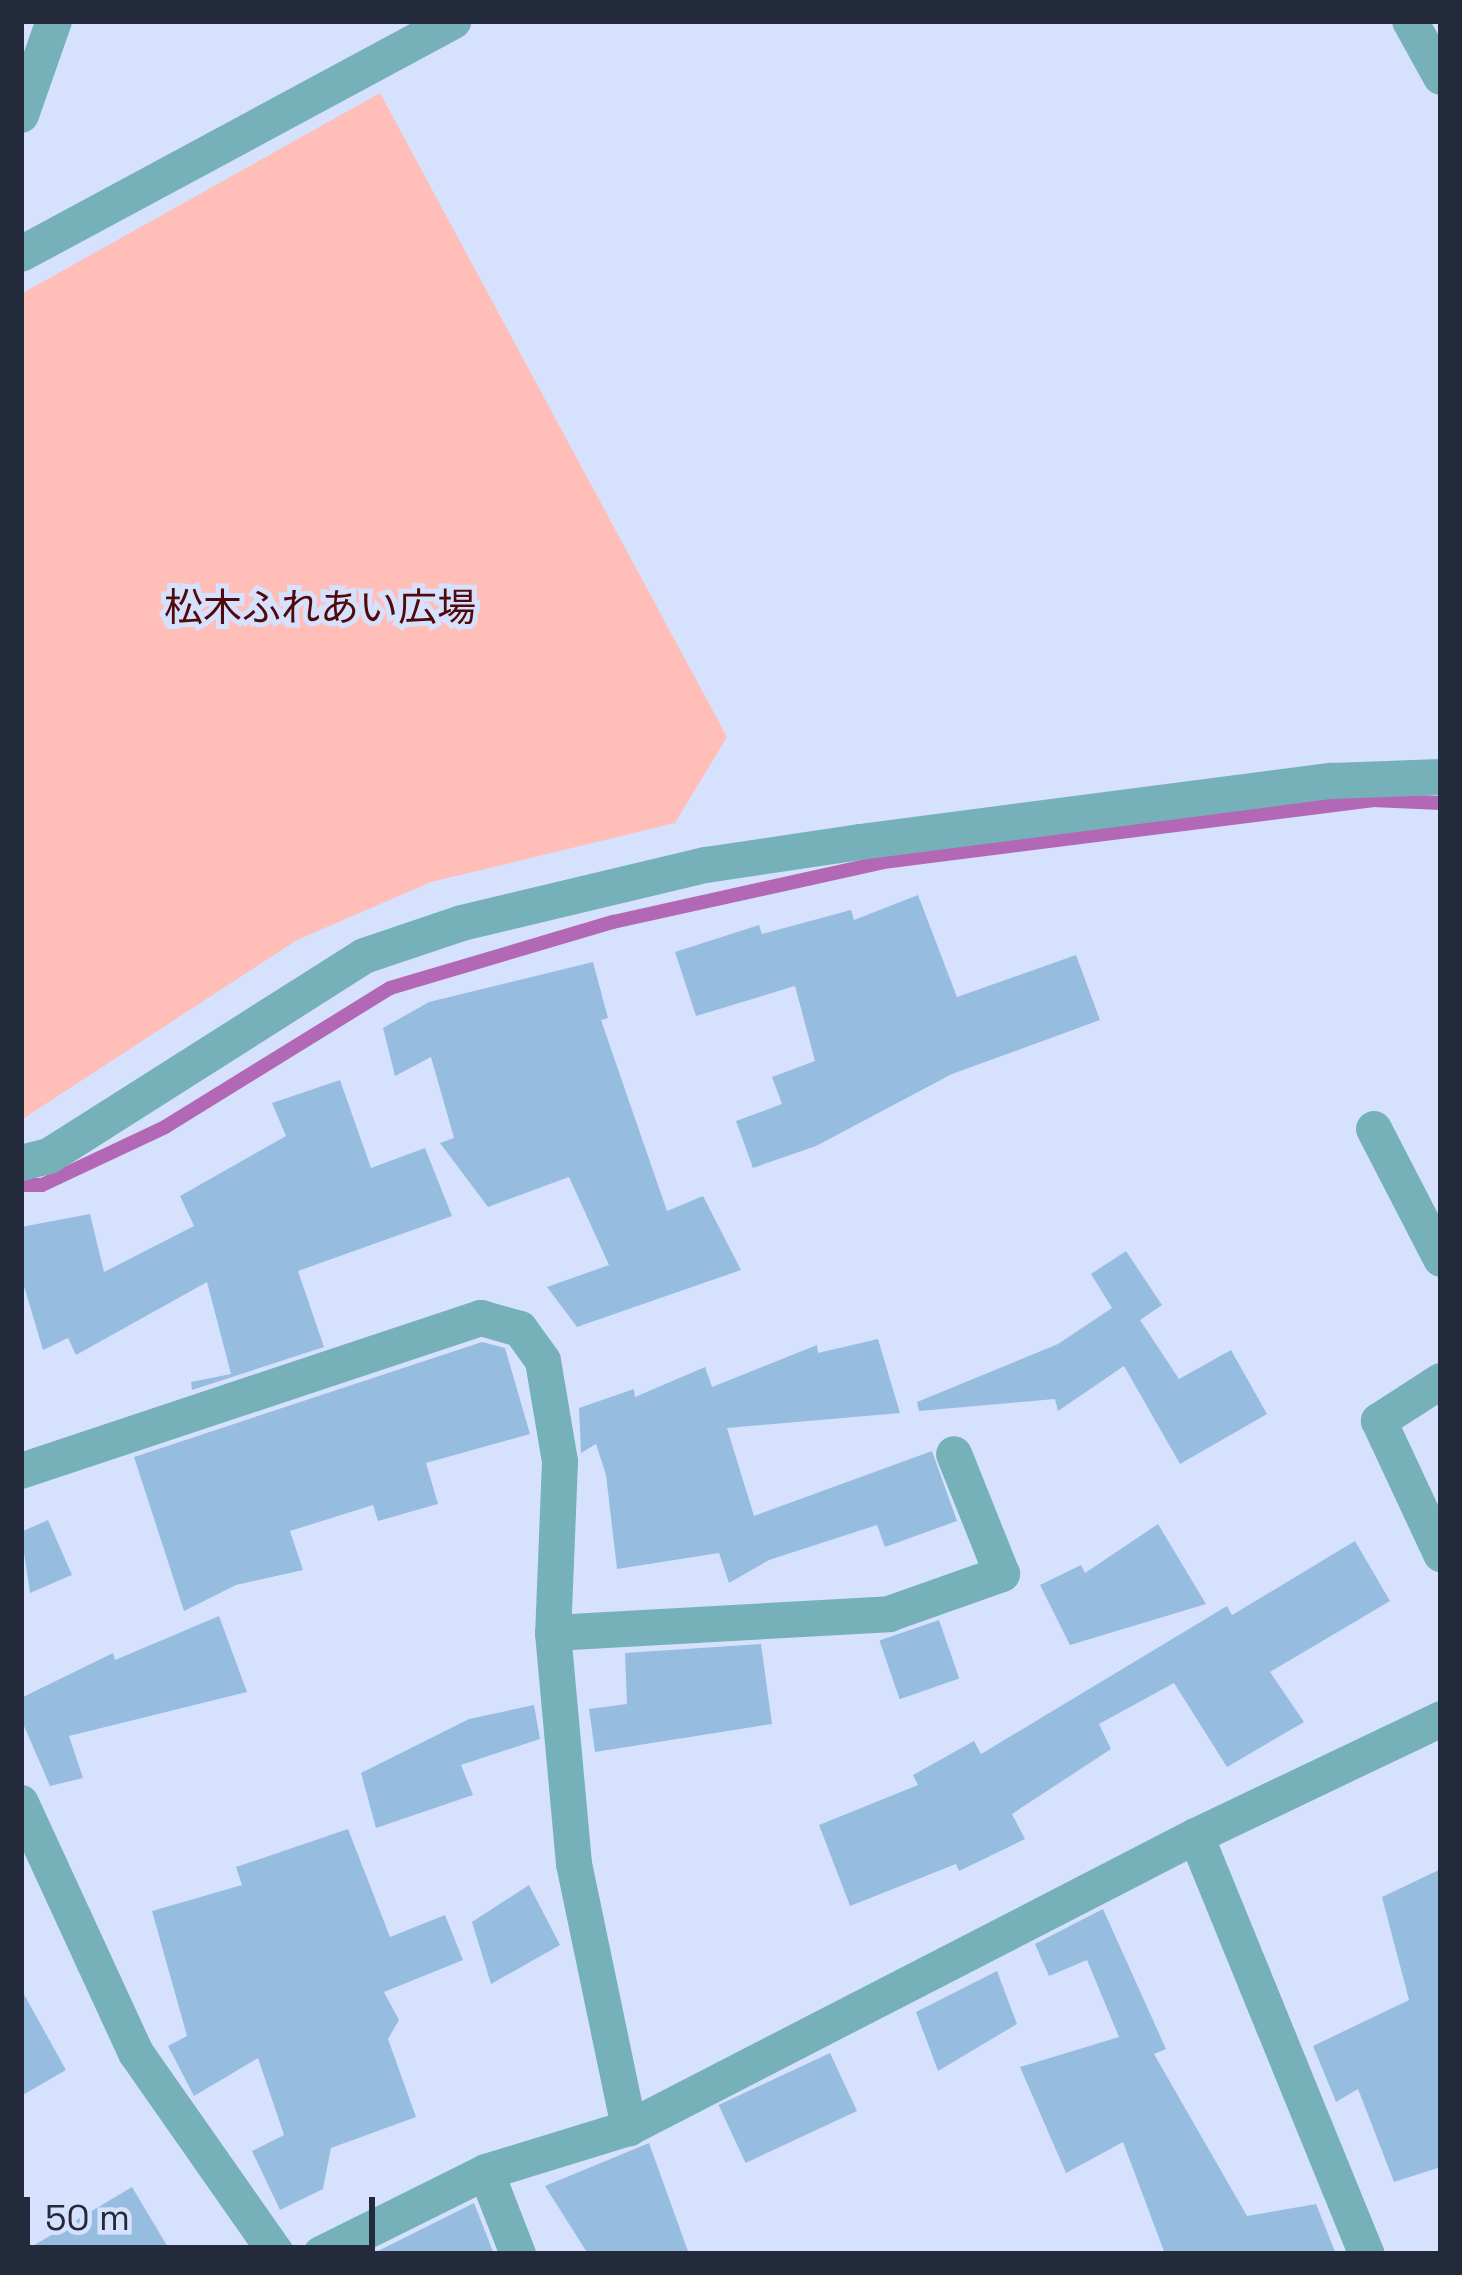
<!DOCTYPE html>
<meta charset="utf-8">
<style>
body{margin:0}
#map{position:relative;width:1462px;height:2275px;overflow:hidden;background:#d6e2fd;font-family:"Space Grotesk","Noto Sans JP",sans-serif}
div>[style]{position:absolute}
.green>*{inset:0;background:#ffbeb7}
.stream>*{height:14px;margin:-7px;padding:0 7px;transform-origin:7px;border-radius:7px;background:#b268b5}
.building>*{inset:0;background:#96bde0;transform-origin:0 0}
.minor>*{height:36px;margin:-18px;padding:0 18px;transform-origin:18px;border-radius:18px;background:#76b1b9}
span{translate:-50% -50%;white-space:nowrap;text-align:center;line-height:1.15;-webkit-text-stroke:10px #d6e2fd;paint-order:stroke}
.park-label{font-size:39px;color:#500a0b}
.frame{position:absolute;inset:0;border:24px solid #232a3b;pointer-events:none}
.scale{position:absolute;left:24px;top:2197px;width:351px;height:54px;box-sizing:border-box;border:6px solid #232a3b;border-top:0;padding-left:15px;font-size:36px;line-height:42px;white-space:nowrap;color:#232a3b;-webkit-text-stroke:9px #d6e2fd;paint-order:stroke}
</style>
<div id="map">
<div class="green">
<i style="clip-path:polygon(380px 93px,727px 737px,675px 823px,431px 882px,297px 940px,21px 1120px,21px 294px)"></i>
</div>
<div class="stream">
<i style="left:21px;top:1185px;width:21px"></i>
<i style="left:42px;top:1185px;width:136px;rotate:-25.2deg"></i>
<i style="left:165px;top:1127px;width:264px;rotate:-31.7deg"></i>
<i style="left:390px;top:988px;width:233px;rotate:-16.5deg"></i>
<i style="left:613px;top:922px;width:277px;rotate:-12.5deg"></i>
<i style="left:883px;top:862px;width:493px;rotate:-7.2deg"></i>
<i style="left:1372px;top:800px;width:69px;rotate:2.5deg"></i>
</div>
<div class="building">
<i style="clip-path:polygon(918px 895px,957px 997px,1076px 955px,1100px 1020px,952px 1074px,816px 1146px,753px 1168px,736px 1121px,782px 1104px,772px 1077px,815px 1061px,795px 986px,696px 1016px,675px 952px,759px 925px,762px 934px,851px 910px,854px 920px)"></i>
<i style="clip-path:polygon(593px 962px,608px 1018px,601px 1020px,667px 1211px,703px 1196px,741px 1270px,577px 1327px,547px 1287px,609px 1265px,569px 1177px,488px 1207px,440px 1143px,454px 1138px,431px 1057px,395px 1076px,383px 1028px,429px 1002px)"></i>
<i style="clip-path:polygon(340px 1080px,371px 1168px,425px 1148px,452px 1216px,298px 1271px,324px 1347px,192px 1390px,191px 1382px,231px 1374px,207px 1282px,76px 1355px,68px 1338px,43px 1350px,21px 1276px,21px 1227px,90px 1214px,104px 1272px,194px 1226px,180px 1196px,286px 1136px,272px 1103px)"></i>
<i style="clip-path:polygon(1126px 1251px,1162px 1305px,1140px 1320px,1179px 1379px,1231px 1350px,1267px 1414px,1180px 1464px,1124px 1366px,1058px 1411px,1055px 1399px,919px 1411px,917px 1402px,1058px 1344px,1112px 1308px,1091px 1274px)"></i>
<i style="clip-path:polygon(878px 1339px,900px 1413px,727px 1428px,754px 1516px,932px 1451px,957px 1521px,885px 1547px,877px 1525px,769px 1560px,729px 1583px,719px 1553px,617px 1569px,606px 1475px,596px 1444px,581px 1453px,579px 1408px,634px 1389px,635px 1397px,705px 1367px,712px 1387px,817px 1345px,818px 1353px)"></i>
<i style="clip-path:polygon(482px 1342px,505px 1348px,530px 1434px,426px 1463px,438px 1504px,378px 1521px,373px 1505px,290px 1531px,303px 1570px,236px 1585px,184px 1611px,134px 1457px)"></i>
<i style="clip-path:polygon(48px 1520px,72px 1575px,30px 1593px,21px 1532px)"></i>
<i style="clip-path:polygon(1158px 1524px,1206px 1604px,1070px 1645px,1040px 1585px,1081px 1565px,1085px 1573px)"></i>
<i style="clip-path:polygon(1355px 1541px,1390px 1601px,1270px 1672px,1304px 1722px,1227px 1767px,1174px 1683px,1099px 1724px,1111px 1749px,1012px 1814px,1025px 1839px,959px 1871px,956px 1864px,850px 1906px,819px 1825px,918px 1785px,913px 1775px,974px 1741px,981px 1754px,1227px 1606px,1232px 1615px)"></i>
<i style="clip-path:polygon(219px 1616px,247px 1692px,69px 1736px,83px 1778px,50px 1786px,21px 1719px,21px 1698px,113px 1653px,115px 1660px)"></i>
<i style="left:939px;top:1620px;width:62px;height:63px;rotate:71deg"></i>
<i style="clip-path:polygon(761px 1644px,772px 1724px,595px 1752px,589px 1709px,627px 1704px,625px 1653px)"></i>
<i style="clip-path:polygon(534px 1705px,540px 1739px,461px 1765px,473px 1795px,376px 1828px,361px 1773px,469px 1719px)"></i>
<i style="clip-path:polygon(348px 1829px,390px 1937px,445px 1915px,463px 1960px,384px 1992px,399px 2020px,388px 2039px,416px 2117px,331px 2148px,323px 2189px,280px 2210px,252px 2151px,284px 2135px,258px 2058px,194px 2096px,168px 2046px,187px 2036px,152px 1911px,242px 1885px,236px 1867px)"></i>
<i style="clip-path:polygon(1441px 1869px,1441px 2167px,1394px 2182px,1358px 2089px,1336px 2102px,1313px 2046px,1409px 2000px,1382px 1897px)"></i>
<i style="clip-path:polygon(529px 1885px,560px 1945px,491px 1984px,472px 1922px)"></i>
<i style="clip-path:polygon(1103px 1909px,1166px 2049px,1154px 2054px,1247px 2216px,1316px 2204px,1336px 2254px,1165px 2254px,1123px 2142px,1066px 2173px,1020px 2067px,1119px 2037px,1087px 1960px,1049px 1976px,1035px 1944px)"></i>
<i style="clip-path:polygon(997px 1971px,1017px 2024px,938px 2071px,916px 2012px)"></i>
<i style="clip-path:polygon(21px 1989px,66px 2070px,21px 2096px)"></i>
<i style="left:830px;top:2053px;width:64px;height:123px;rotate:65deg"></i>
<i style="clip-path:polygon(649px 2143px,689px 2254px,588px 2254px,545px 2186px)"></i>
<i style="clip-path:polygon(132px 2187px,172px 2254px,21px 2254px,21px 2253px)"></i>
<i style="clip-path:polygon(474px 2203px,494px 2254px,372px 2254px)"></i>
</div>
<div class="minor">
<i style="left:1410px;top:21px;width:64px;rotate:61deg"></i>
<i style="left:21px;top:115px;width:100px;rotate:-70.7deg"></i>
<i style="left:21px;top:254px;width:491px;rotate:-28.3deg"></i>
<i style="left:1374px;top:1129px;width:146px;rotate:62.7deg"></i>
<i style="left:21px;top:1163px;width:29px;rotate:-14deg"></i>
<i style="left:49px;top:1156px;width:373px;rotate:-32.4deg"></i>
<i style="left:364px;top:956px;width:103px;rotate:-18.6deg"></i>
<i style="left:462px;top:923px;width:251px;rotate:-13.4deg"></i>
<i style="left:706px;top:865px;width:156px;rotate:-8.5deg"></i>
<i style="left:860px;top:842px;width:476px;rotate:-7.4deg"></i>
<i style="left:1332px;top:781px;width:109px;rotate:-2.1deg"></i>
<i style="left:1441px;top:1381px;width:74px;rotate:147.2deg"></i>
<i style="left:1379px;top:1421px;width:147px;rotate:65deg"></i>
<i style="left:21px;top:1471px;width:485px;rotate:-18.4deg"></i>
<i style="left:481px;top:1318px;width:41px;rotate:15.8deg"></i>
<i style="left:520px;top:1329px;width:39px;rotate:54deg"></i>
<i style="left:543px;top:1361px;width:102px;rotate:80.4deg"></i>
<i style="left:560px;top:1462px;width:171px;rotate:92.3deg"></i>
<i style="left:553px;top:1633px;width:232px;rotate:84.8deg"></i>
<i style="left:574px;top:1864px;width:270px;rotate:78.2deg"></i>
<i style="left:553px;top:1633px;width:337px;rotate:-3.2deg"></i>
<i style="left:889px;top:1614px;width:120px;rotate:-19.5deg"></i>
<i style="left:1002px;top:1574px;width:129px;rotate:-111.8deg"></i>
<i style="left:21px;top:1803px;width:275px;rotate:65.3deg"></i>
<i style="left:136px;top:2053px;width:246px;rotate:55deg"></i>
<i style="left:1196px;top:1836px;width:452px;rotate:67.8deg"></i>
<i style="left:486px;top:2172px;width:88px;rotate:68.7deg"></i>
<i style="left:321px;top:2254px;width:184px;rotate:-26.4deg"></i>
<i style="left:486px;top:2172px;width:150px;rotate:-17.1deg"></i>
<i style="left:629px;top:2128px;width:638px;rotate:-27.25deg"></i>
<i style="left:1196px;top:1836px;width:272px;rotate:-25.5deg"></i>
</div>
<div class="park-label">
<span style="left:320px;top:608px">松木ふれあい広場</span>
</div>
<div class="frame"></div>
<div class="scale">50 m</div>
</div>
